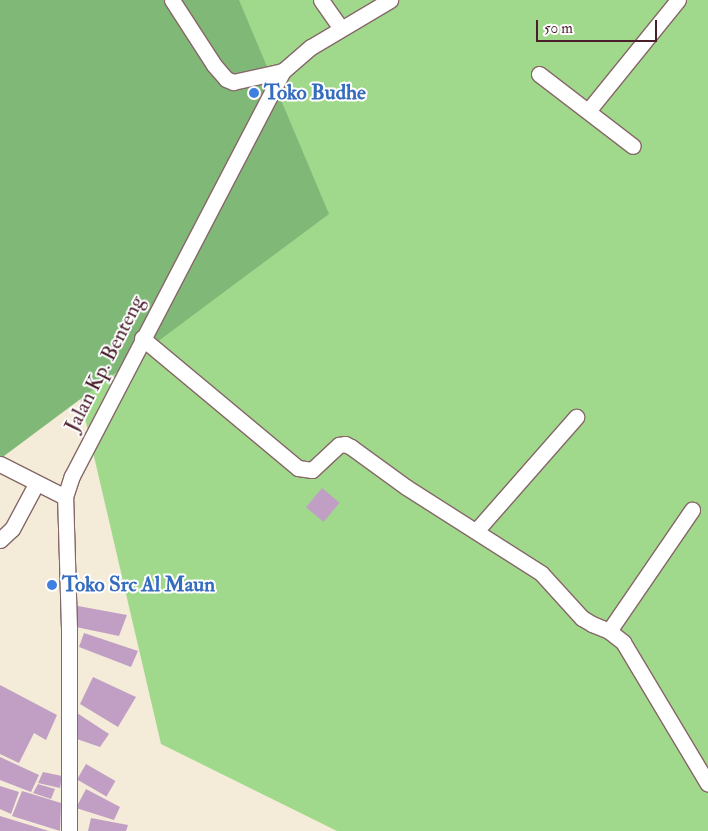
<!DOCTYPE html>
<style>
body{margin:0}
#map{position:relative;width:708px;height:831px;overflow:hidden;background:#f4ecd8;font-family:"IM FELL Double Pica",serif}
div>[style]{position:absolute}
.green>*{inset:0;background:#a0d98b}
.forest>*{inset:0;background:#80b977}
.building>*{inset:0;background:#c19fc4;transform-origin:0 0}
.roads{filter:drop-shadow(1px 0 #866768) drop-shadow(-1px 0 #866768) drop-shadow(0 1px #866768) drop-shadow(0 -1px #866768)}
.minor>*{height:15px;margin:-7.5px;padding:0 7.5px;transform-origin:7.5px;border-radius:7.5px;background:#fff}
.dots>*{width:14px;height:14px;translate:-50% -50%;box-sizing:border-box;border:2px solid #fff;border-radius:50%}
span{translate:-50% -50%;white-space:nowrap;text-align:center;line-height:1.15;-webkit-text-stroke:4px #fff;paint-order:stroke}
.shop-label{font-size:21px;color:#366cbe;font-weight:700}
.left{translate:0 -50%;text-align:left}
.street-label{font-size:21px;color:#4a1f2b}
.scale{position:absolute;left:536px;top:20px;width:121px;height:22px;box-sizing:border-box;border:2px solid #4a1f2b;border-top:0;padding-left:6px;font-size:15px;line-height:18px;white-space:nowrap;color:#4a1f2b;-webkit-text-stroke:4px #fff;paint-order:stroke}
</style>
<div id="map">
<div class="green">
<i style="clip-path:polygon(0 0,708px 0,708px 831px,337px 831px,161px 744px,0 53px)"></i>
</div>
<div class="forest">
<i style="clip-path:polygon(0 0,239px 0,329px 214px,0 459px)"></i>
</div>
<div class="building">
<i style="left:322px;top:488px;width:23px;height:25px;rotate:40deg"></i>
<i style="clip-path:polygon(78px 606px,127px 615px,119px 636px,76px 627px)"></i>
<i style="clip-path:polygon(84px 633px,138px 651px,131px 667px,79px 647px)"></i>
<i style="clip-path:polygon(93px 677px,136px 697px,118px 727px,80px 704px)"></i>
<i style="clip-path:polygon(0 685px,57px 715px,46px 740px,34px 733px,19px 763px,0 754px)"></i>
<i style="clip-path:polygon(77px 713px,109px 734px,100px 747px,74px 738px)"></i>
<i style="clip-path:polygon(0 757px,39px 775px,31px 792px,0 780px)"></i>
<i style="left:86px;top:764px;width:34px;height:18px;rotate:30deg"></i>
<i style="clip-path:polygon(43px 772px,62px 776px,60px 788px,38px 783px)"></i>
<i style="clip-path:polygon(38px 784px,55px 789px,51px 799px,33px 793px)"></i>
<i style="clip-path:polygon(0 786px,19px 792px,11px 814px,0 809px)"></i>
<i style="clip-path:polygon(86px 789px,120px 807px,114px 820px,76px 808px)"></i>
<i style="clip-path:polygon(22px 791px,61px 803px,60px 831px,12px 816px)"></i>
<i style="clip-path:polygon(0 816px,49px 831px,0 831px)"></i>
<i style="clip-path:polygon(91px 818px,128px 825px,126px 831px,88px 831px)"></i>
</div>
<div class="roads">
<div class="minor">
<i style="left:172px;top:0;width:77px;rotate:57.1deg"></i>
<i style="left:214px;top:65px;width:18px;rotate:49deg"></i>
<i style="left:226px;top:79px;width:8px;rotate:23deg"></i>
<i style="left:233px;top:82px;width:51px;rotate:-12.4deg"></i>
<i style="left:321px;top:0;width:35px;rotate:55deg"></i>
<i style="left:539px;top:74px;width:118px;rotate:37.5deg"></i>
<i style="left:588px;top:111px;width:143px;rotate:-51deg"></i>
<i style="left:142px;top:338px;width:203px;rotate:39.8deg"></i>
<i style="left:298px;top:468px;width:14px;rotate:8deg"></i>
<i style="left:312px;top:470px;width:37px;rotate:-43deg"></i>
<i style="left:339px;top:445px;width:6px;rotate:-9deg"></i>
<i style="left:345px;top:444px;width:7px;rotate:27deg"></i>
<i style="left:351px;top:447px;width:68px;rotate:36deg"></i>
<i style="left:406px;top:487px;width:160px;rotate:32.5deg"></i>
<i style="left:541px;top:573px;width:61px;rotate:47.7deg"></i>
<i style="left:582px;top:618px;width:12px;rotate:31deg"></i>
<i style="left:592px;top:624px;width:18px;rotate:22deg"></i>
<i style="left:609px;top:631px;width:18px;rotate:38deg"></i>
<i style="left:623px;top:642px;width:165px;rotate:59.1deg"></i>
<i style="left:0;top:464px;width:73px;rotate:26.9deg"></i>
<i style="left:476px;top:531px;width:152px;rotate:-48.7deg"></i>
<i style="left:0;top:540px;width:16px;rotate:-43deg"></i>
<i style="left:12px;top:529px;width:51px;rotate:-61.9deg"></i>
<i style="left:609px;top:631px;width:147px;rotate:-55.6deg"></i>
<i style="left:69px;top:831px;width:203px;rotate:-90deg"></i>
<i style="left:69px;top:628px;width:131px;rotate:-91.7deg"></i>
<i style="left:65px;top:497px;width:22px;rotate:-72deg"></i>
<i style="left:72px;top:476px;width:457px;rotate:-62.5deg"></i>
<i style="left:283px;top:71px;width:37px;rotate:-41deg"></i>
<i style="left:311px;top:47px;width:92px;rotate:-30.7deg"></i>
</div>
</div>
<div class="dots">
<i style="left:254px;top:93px;background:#3f7fe0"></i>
<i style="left:52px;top:585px;background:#3f7fe0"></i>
</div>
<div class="shop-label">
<span class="left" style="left:264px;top:93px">Toko Budhe</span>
<span class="left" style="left:62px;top:585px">Toko Src Al Maun</span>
</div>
<div class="street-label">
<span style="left:105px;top:364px;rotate:-63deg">Jalan Kp. Benteng</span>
</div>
<div class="scale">50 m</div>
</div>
